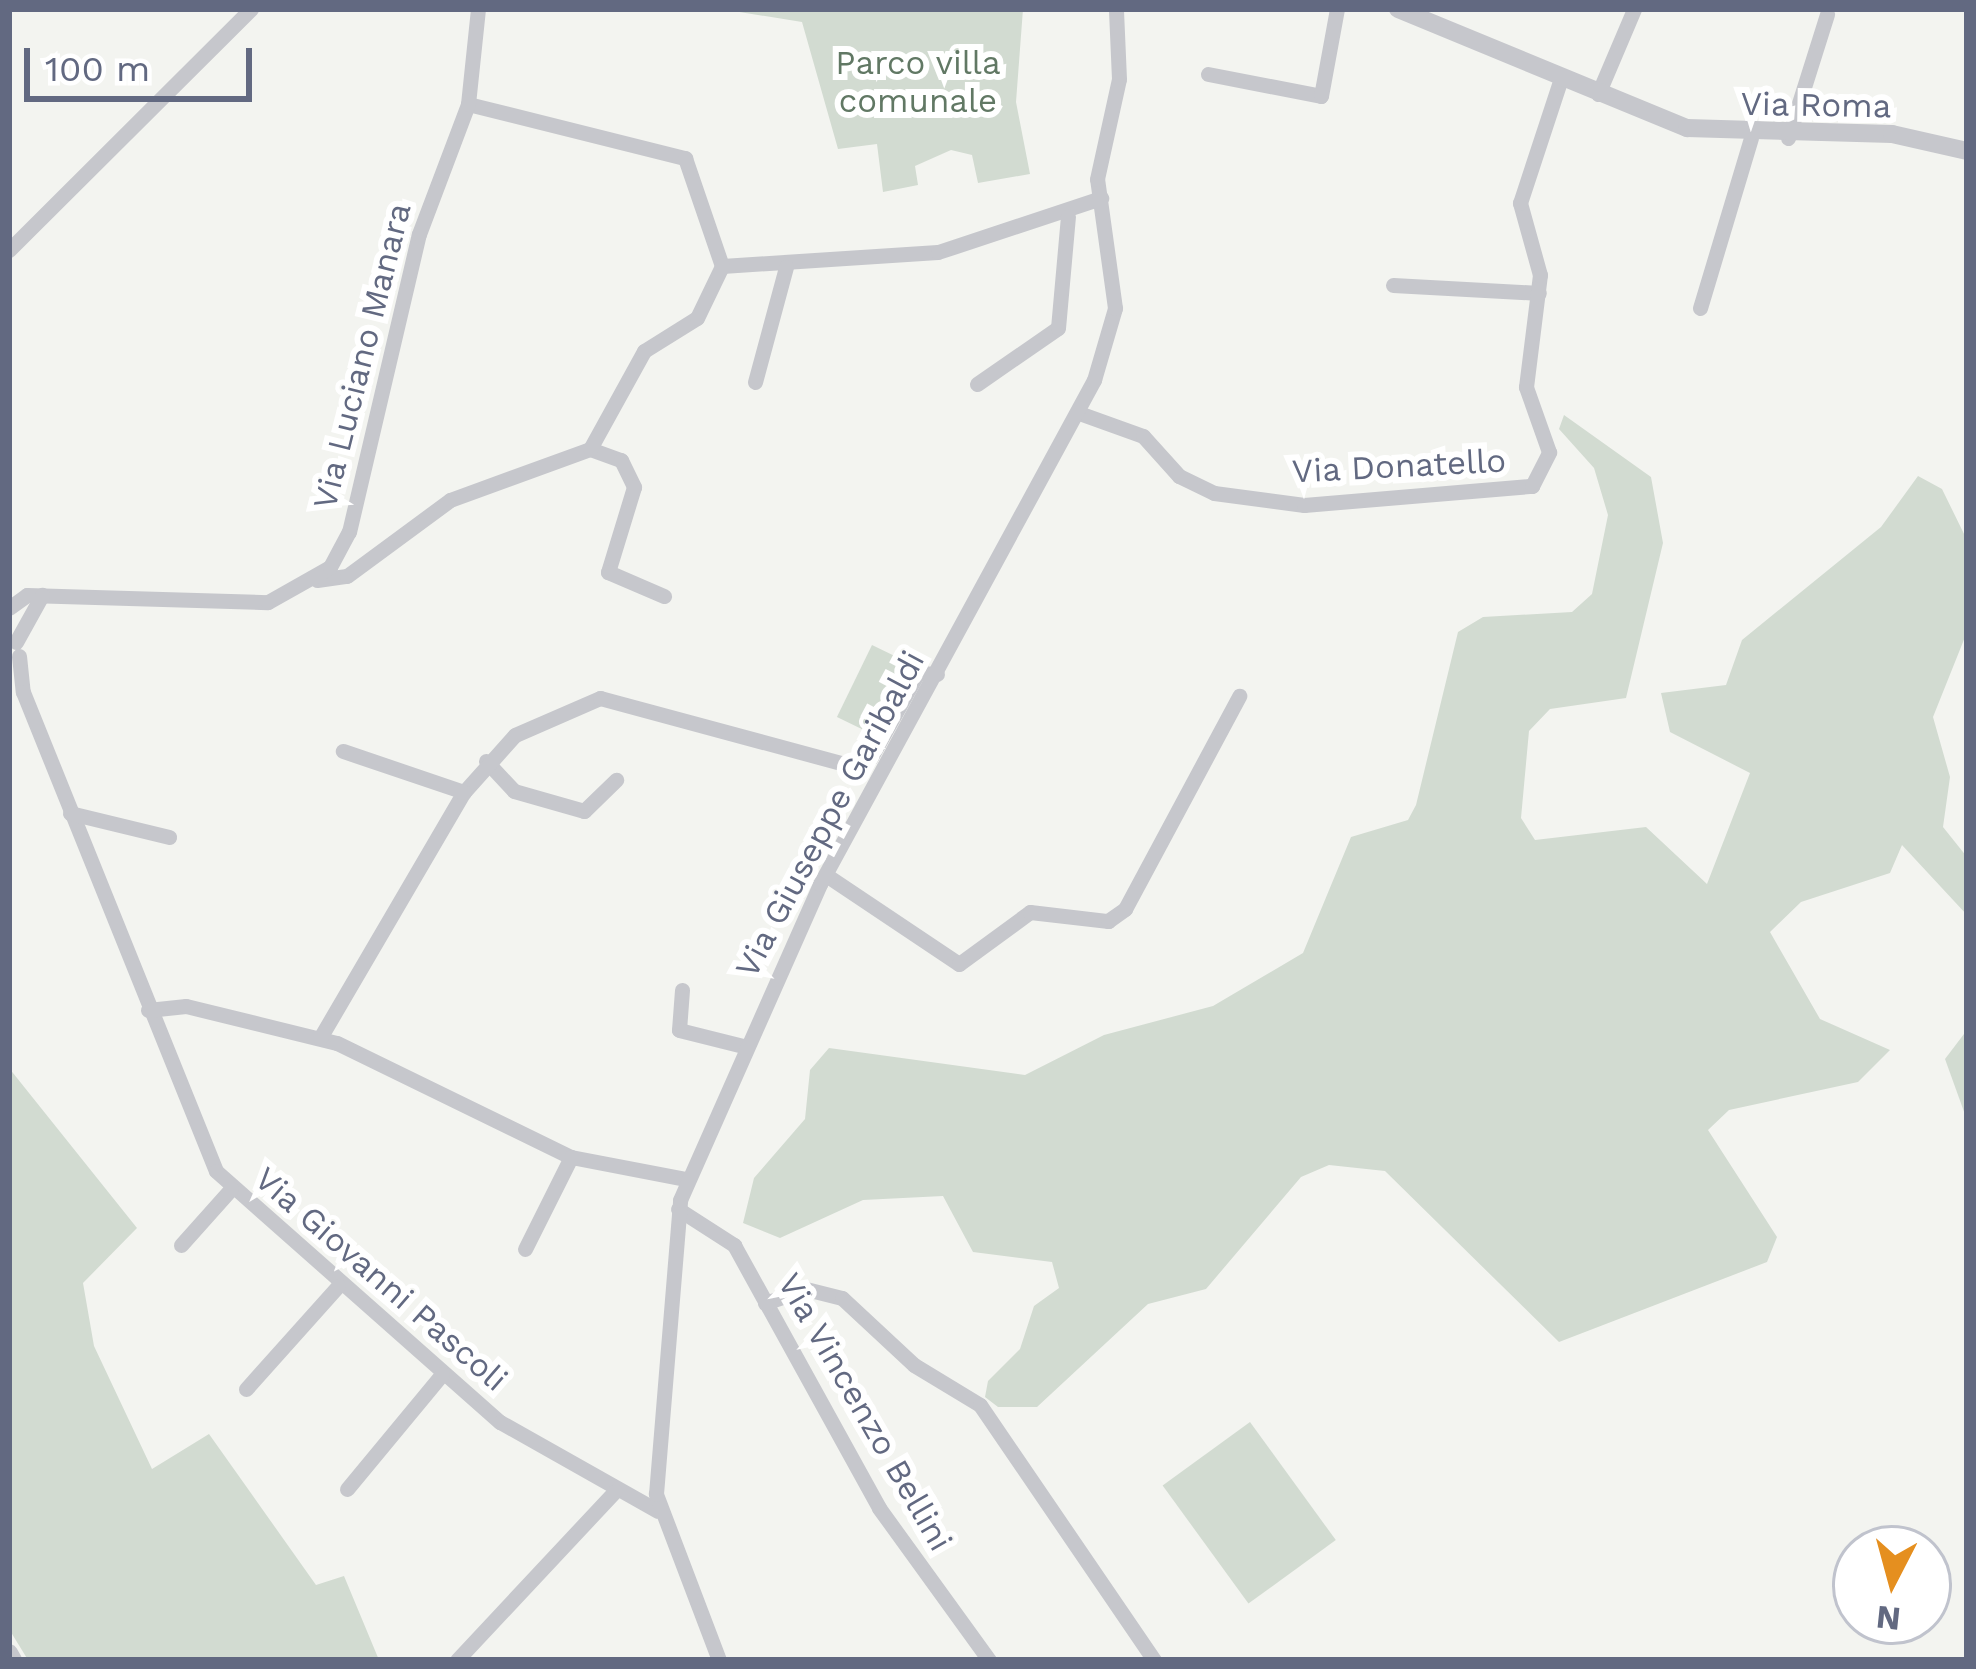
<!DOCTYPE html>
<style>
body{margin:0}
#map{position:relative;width:1976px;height:1669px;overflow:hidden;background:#f3f4f0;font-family:"Work Sans",sans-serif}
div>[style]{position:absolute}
.green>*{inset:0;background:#d2dbd1;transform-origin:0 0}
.minor>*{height:15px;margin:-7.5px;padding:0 7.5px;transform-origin:7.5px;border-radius:7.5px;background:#c6c7cc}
.tertiary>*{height:18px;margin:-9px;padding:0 9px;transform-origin:9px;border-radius:9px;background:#c6c7cc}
span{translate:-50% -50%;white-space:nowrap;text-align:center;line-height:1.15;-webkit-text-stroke:12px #fff;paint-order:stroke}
.park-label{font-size:33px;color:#617864}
.street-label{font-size:33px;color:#626981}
.frame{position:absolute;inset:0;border:12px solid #626981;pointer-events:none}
.north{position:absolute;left:1832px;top:1525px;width:120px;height:120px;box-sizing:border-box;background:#fff;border:3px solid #c0c3cd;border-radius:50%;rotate:186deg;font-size:33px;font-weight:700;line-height:48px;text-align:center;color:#626981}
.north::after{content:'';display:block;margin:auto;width:42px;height:54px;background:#e58f1f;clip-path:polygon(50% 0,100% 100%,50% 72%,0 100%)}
.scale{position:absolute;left:24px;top:48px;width:228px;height:54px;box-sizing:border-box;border:6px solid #626981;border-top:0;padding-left:15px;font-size:36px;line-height:42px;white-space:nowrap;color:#626981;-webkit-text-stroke:9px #fff;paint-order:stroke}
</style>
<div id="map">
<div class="green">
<i style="clip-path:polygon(721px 9px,1023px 9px,1016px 102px,1030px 174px,978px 183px,972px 155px,951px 150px,915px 166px,918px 185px,883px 192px,877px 144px,838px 149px,802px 22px)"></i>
<i style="clip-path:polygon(1564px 415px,1651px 477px,1663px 543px,1626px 698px,1550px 709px,1529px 731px,1521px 818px,1535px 840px,1646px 827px,1707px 884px,1750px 773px,1670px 732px,1661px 693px,1726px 685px,1742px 640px,1881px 527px,1918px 476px,1942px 489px,1966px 538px,1967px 632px,1933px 717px,1950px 777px,1943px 827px,1967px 857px,1967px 915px,1902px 845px,1890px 873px,1801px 902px,1770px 932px,1820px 1019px,1890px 1050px,1858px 1082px,1729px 1110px,1708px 1130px,1777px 1237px,1767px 1262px,1559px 1342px,1385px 1171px,1329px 1165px,1301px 1177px,1206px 1289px,1148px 1304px,1037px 1407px,998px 1407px,985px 1397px,988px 1381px,1020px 1349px,1034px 1306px,1059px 1288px,1052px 1262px,973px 1252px,943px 1196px,863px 1200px,780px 1238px,743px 1223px,754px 1178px,805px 1119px,810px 1070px,829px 1048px,1025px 1075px,1104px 1035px,1213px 1006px,1303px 953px,1351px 837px,1408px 820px,1416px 805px,1458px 632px,1483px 617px,1572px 612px,1592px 594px,1608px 515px,1594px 468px,1559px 429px)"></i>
<i style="left:872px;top:645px;width:39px;height:80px;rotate:26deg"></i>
<i style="clip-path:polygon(1967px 1030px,1967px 1120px,1945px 1059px)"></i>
<i style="clip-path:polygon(9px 1068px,137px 1228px,83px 1283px,94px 1346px,152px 1469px,209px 1434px,316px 1585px,344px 1576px,379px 1660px,28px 1660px,9px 1629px)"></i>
<i style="left:1250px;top:1422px;width:146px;height:108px;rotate:54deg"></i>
</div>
<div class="minor">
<i style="left:1208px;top:74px;width:115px;rotate:11deg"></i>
<i style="left:1321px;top:96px;width:88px;rotate:-79.6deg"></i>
<i style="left:1598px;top:94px;width:92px;rotate:-67deg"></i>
<i style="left:468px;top:104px;width:224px;rotate:14deg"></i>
<i style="left:685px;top:158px;width:114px;rotate:71.1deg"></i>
<i style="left:1788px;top:138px;width:130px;rotate:-72.5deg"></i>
<i style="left:9px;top:250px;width:342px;rotate:-44.9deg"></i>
<i style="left:722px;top:266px;width:216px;rotate:-3.7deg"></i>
<i style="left:938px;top:252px;width:172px;rotate:-18.3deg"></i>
<i style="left:1393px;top:285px;width:146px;rotate:3.1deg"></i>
<i style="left:1700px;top:308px;width:177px;rotate:-73.3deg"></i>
<i style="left:755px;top:382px;width:119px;rotate:-74.9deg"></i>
<i style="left:977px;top:384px;width:98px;rotate:-34.7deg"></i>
<i style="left:1058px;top:328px;width:112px;rotate:-84.9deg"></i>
<i style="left:1079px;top:413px;width:68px;rotate:19.8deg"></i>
<i style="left:1143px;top:436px;width:54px;rotate:48deg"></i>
<i style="left:1179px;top:476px;width:39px;rotate:26deg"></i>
<i style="left:1214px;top:493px;width:91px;rotate:7.6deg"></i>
<i style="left:1304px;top:505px;width:229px;rotate:-4.8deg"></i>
<i style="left:1532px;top:486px;width:38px;rotate:-63deg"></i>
<i style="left:1549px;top:452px;width:69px;rotate:-109.5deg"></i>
<i style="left:1526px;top:387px;width:113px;rotate:-82.9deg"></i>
<i style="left:1540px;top:275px;width:75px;rotate:-105.5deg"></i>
<i style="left:1520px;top:203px;width:132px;rotate:-71.8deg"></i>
<i style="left:590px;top:449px;width:33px;rotate:20deg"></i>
<i style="left:621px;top:460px;width:30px;rotate:64deg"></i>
<i style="left:634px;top:487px;width:89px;rotate:107deg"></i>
<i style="left:608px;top:572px;width:61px;rotate:23.2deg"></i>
<i style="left:317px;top:580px;width:30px;rotate:-8deg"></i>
<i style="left:347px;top:576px;width:128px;rotate:-36.4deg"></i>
<i style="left:450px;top:500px;width:149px;rotate:-20deg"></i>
<i style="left:590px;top:449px;width:112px;rotate:-61.1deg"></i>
<i style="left:644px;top:351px;width:62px;rotate:-31.9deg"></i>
<i style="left:697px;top:318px;width:58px;rotate:-64.3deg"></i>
<i style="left:9px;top:608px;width:22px;rotate:-36deg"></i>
<i style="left:27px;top:595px;width:241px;rotate:1.7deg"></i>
<i style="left:268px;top:602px;width:71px;rotate:-29.4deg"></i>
<i style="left:330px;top:567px;width:40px;rotate:-62deg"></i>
<i style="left:349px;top:532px;width:306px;rotate:-76.8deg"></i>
<i style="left:419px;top:234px;width:139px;rotate:-69.3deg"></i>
<i style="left:468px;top:104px;width:96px;rotate:-84deg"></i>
<i style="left:16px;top:642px;width:54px;rotate:-61deg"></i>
<i style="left:19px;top:656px;width:36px;rotate:84deg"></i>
<i style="left:23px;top:692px;width:516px;rotate:68.05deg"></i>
<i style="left:216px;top:1171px;width:379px;rotate:41.5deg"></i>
<i style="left:500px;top:1422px;width:181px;rotate:29.4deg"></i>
<i style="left:486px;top:761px;width:41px;rotate:47deg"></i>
<i style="left:514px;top:791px;width:73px;rotate:15.9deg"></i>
<i style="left:584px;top:811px;width:45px;rotate:-44.1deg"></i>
<i style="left:464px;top:792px;width:76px;rotate:-48.2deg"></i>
<i style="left:515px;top:735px;width:93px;rotate:-23.5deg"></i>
<i style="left:600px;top:698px;width:261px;rotate:15.1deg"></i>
<i style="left:852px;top:766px;width:21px;rotate:-25deg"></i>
<i style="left:871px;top:757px;width:96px;rotate:-60.8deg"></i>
<i style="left:918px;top:673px;width:19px;rotate:3deg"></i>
<i style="left:70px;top:813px;width:102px;rotate:13.6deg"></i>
<i style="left:826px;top:875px;width:160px;rotate:33.8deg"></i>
<i style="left:959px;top:964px;width:88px;rotate:-36.2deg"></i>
<i style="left:1030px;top:912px;width:79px;rotate:6.6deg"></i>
<i style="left:1108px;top:921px;width:21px;rotate:-35deg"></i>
<i style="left:1125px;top:909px;width:242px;rotate:-61.8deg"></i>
<i style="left:682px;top:990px;width:40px;rotate:94.3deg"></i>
<i style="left:679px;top:1030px;width:66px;rotate:14deg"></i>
<i style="left:148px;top:1010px;width:38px;rotate:-6deg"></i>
<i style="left:186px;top:1006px;width:155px;rotate:13.8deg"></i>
<i style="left:337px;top:1043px;width:260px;rotate:26deg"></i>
<i style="left:571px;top:1157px;width:116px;rotate:10.9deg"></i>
<i style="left:320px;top:1038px;width:285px;rotate:-59.7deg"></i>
<i style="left:464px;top:792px;width:128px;rotate:-161.3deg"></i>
<i style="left:678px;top:1209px;width:67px;rotate:32.7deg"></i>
<i style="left:734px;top:1245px;width:300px;rotate:61.1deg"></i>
<i style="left:879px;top:1508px;width:188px;rotate:54.1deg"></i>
<i style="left:181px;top:1245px;width:75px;rotate:-48.2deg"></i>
<i style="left:525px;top:1249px;width:103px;rotate:-63.4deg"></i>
<i style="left:765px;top:1303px;width:43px;rotate:-18.9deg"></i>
<i style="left:806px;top:1289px;width:37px;rotate:14deg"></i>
<i style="left:842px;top:1298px;width:98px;rotate:42.9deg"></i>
<i style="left:914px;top:1365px;width:77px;rotate:31.2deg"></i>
<i style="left:980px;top:1405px;width:309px;rotate:55.7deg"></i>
<i style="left:246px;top:1389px;width:138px;rotate:-48.2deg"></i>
<i style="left:347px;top:1489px;width:149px;rotate:-50.4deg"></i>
<i style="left:457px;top:1660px;width:231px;rotate:-46.9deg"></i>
<i style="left:719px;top:1660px;width:178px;rotate:-110.8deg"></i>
<i style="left:656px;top:1494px;width:295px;rotate:-85.3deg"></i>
<i style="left:680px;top:1200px;width:346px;rotate:-66.1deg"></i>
<i style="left:820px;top:884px;width:574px;rotate:-61.47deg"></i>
<i style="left:1094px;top:380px;width:75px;rotate:-73.7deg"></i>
<i style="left:1115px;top:308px;width:130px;rotate:-97.9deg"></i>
<i style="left:1097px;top:179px;width:102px;rotate:-77.6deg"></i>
<i style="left:1119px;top:79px;width:70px;rotate:-92.5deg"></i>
</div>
<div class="tertiary">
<i style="left:1398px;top:9px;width:313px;rotate:22.4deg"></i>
<i style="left:1687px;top:128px;width:205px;rotate:1.7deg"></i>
<i style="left:1892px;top:134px;width:77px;rotate:12.8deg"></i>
<i style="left:9px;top:1653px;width:8px;rotate:60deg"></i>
</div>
<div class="park-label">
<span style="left:918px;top:82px">Parco villa<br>comunale</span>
</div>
<div class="street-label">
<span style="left:1816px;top:105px;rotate:1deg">Via Roma</span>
<span style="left:362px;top:356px;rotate:-76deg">Via Luciano Manara</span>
<span style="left:1399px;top:466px;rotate:-3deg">Via Donatello</span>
<span style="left:830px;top:814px;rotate:-62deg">Via Giuseppe Garibaldi</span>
<span style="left:381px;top:1279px;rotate:41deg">Via Giovanni Pascoli</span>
<span style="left:865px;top:1412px;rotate:60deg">Via Vincenzo Bellini</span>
</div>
<div class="frame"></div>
<div class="north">N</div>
<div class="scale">100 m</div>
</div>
